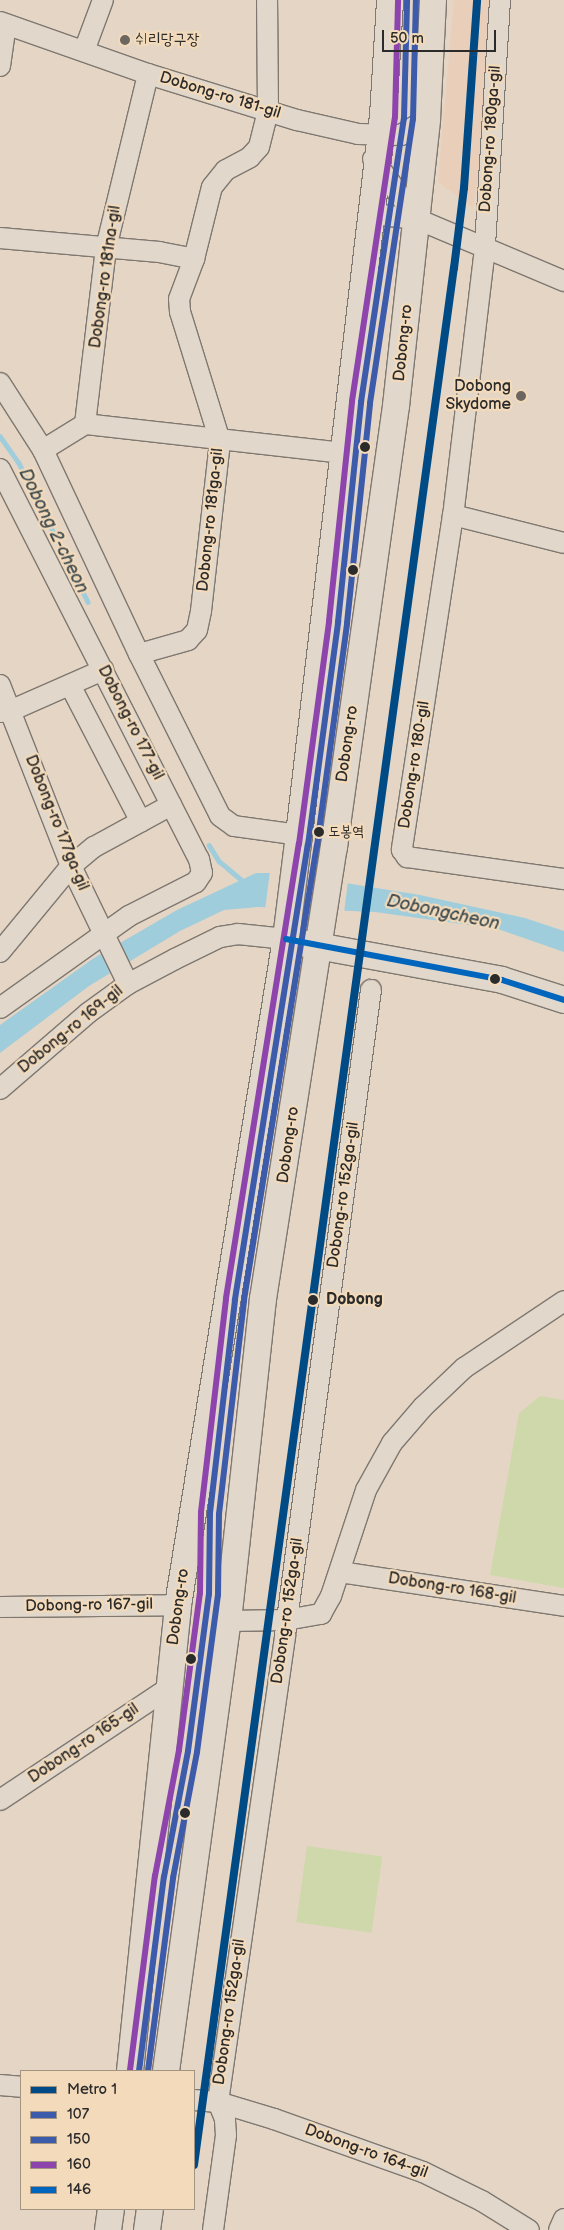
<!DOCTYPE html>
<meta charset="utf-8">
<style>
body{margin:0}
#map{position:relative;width:564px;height:2230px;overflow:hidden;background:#e5d5c5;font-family:"Balsamiq Sans","Poor Story",sans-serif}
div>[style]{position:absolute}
.built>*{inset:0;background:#e9cfb9}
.green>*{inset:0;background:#cfd8aa;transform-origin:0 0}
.water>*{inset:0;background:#a0cddb}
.pier>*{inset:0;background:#e5d5c5}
.stream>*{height:4.5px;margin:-2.25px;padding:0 2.25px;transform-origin:2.25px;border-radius:2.25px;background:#a0cddb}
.roads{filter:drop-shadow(1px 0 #7f7870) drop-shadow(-1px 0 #7f7870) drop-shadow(0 1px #7f7870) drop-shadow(0 -1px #7f7870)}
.minor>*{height:20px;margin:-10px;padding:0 10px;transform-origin:10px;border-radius:10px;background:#e1d7cb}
.major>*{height:26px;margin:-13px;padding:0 13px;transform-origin:13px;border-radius:13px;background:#e1d7cb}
.bus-1>*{height:6px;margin:-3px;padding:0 3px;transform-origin:3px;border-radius:3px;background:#3d5bab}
.bus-2>*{height:6px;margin:-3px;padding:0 3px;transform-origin:3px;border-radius:3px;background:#3d5bab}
.bus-3>*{height:6px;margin:-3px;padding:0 3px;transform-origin:3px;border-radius:3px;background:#8e44ad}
.bus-4>*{height:6px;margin:-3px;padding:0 3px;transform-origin:3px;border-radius:3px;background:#0065bd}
.metro-1>*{height:8px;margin:-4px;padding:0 4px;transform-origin:4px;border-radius:4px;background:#004a85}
.dots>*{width:14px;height:14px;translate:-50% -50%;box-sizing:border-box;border:2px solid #f2daba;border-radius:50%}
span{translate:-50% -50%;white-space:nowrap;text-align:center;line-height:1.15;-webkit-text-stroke:4.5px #f2daba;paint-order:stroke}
.bus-label{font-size:15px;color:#2b2b2b}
.left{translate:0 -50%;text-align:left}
.poi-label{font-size:16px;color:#2b2b2b}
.right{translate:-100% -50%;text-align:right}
.street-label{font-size:16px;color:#2b2b2b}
.stop-label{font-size:16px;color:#2b2b2b;font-weight:700}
.water-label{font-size:18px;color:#3d4b50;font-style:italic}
.legend{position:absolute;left:20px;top:2070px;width:175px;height:140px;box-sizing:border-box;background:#f2daba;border:1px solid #a29481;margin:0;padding:6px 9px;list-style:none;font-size:15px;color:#2b2b2b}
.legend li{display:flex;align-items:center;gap:10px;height:25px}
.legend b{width:25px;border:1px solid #a29481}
.scale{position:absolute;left:382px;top:30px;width:114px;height:22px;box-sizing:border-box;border:2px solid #2b2b2b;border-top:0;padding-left:6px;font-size:15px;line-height:18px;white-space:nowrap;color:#2b2b2b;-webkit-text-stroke:4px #f2daba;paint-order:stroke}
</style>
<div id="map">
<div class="built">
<i style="clip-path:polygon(454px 0,489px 0,480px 167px,473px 208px,438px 182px)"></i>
</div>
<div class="green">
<i style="clip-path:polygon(540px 1396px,564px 1400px,564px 1588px,490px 1575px,519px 1413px)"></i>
<i style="left:307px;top:1846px;width:76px;height:77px;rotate:8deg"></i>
</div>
<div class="water">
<i style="clip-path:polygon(256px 873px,283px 873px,420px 895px,525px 918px,564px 931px,564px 952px,498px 929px,375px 912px,258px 907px,224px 910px,180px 931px,89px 986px,0 1053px,0 1025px,94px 958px,177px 910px)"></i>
</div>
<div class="pier">
<i style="clip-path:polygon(270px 871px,348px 881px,344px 913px,265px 910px)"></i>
</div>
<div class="stream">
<i style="left:0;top:436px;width:33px;rotate:55deg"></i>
<i style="left:19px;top:463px;width:155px;rotate:63.6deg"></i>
<i style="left:209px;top:845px;width:19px;rotate:58deg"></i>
<i style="left:219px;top:861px;width:33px;rotate:40deg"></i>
</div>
<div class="roads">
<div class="minor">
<i style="left:500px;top:0;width:248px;rotate:93.5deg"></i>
<i style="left:485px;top:248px;width:269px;rotate:96.8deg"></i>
<i style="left:453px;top:515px;width:339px;rotate:98.7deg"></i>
<i style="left:402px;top:850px;width:9px;rotate:54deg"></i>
<i style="left:407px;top:857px;width:159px;rotate:8deg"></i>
<i style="left:0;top:22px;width:157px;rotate:19.4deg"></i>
<i style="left:148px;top:74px;width:156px;rotate:17.2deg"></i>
<i style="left:297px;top:120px;width:63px;rotate:12.9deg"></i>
<i style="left:358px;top:134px;width:43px;rotate:1.3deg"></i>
<i style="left:401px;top:135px;width:31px;rotate:-32deg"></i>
<i style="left:84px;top:51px;width:54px;rotate:-69.6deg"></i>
<i style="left:0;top:66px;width:42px;rotate:-81.9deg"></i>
<i style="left:373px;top:159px;width:74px;rotate:53.7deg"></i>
<i style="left:372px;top:214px;width:45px;rotate:6.3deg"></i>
<i style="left:417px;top:219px;width:160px;rotate:22.9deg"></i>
<i style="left:0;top:238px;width:160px;rotate:5deg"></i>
<i style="left:159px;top:252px;width:36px;rotate:11deg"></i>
<i style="left:0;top:383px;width:80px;rotate:57.3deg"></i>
<i style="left:43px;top:450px;width:225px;rotate:64.8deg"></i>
<i style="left:139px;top:654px;width:181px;rotate:63.4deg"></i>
<i style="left:220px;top:816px;width:17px;rotate:36deg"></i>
<i style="left:234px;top:826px;width:66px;rotate:7.9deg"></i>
<i style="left:85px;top:424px;width:177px;rotate:-83.2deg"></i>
<i style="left:106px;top:248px;width:179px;rotate:-76.4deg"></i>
<i style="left:43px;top:450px;width:49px;rotate:-31.8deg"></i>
<i style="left:85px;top:424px;width:259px;rotate:6.4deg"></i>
<i style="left:0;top:469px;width:438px;rotate:63deg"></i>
<i style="left:199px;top:859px;width:14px;rotate:78deg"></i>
<i style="left:202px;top:873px;width:11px;rotate:124deg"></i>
<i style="left:196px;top:882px;width:75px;rotate:153.1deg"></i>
<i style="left:129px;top:916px;width:158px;rotate:144.5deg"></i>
<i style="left:453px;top:515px;width:114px;rotate:14.2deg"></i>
<i style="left:139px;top:654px;width:51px;rotate:-15.9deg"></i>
<i style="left:188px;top:640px;width:13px;rotate:-48deg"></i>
<i style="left:197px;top:630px;width:19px;rotate:-78deg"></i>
<i style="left:201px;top:611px;width:171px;rotate:-83.6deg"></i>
<i style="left:220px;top:441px;width:135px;rotate:-107.2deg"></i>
<i style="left:180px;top:312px;width:13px;rotate:-94deg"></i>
<i style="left:179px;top:299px;width:43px;rotate:-69.4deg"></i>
<i style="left:194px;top:259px;width:74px;rotate:-76deg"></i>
<i style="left:212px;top:187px;width:22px;rotate:-51deg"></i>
<i style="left:226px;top:170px;width:27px;rotate:-28deg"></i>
<i style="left:250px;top:157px;width:13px;rotate:-48deg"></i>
<i style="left:259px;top:147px;width:38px;rotate:-76deg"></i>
<i style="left:268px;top:110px;width:110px;rotate:-90.5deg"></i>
<i style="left:0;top:685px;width:194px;rotate:68.6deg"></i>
<i style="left:71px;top:866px;width:131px;rotate:64.2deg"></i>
<i style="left:70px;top:685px;width:154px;rotate:62.6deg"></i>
<i style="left:0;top:712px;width:10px;rotate:-6deg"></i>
<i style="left:10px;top:711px;width:102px;rotate:-23.8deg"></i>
<i style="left:0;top:952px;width:112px;rotate:-50.5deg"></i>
<i style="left:71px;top:866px;width:30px;rotate:-40deg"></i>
<i style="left:94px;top:847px;width:88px;rotate:-28.6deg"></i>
<i style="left:0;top:1089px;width:116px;rotate:-40.8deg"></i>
<i style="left:88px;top:1013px;width:49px;rotate:-35.9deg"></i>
<i style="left:128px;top:984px;width:53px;rotate:-28deg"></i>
<i style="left:175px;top:959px;width:50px;rotate:-26.1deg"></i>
<i style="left:220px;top:937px;width:18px;rotate:-9deg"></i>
<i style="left:238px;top:934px;width:48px;rotate:5.9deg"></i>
<i style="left:340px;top:1572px;width:227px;rotate:8.6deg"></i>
<i style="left:0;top:1607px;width:178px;rotate:-0.6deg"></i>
<i style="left:228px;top:1621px;width:58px;rotate:-1deg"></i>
<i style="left:286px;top:1620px;width:36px;rotate:-10deg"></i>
<i style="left:321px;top:1614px;width:21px;rotate:-61deg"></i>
<i style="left:331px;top:1596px;width:112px;rotate:-71.7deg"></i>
<i style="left:366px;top:1490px;width:54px;rotate:-61deg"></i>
<i style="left:392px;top:1443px;width:48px;rotate:-49.3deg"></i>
<i style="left:423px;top:1407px;width:57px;rotate:-43.6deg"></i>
<i style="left:464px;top:1368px;width:120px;rotate:-33.8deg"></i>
<i style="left:0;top:1800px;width:201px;rotate:-33.6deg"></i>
<i style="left:0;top:2085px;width:21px;rotate:5deg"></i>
<i style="left:194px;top:2100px;width:24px;rotate:5deg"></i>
<i style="left:218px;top:2102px;width:59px;rotate:16.9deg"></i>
<i style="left:274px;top:2119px;width:158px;rotate:19.6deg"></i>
<i style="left:423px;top:2172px;width:66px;rotate:26.2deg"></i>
<i style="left:482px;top:2201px;width:55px;rotate:31.7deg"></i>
<i style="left:213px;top:2230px;width:96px;rotate:-82.2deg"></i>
<i style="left:226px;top:2135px;width:16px;rotate:-94deg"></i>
<i style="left:225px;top:2119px;width:18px;rotate:-112deg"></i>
<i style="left:218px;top:2102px;width:472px;rotate:-81.8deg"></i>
<i style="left:285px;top:1635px;width:651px;rotate:-82.41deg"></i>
<i style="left:559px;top:2230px;width:12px;rotate:-66deg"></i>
</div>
<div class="major">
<i style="left:301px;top:943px;width:204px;rotate:10.4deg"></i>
<i style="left:502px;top:980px;width:65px;rotate:17.9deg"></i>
<i style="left:130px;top:2071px;width:468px;rotate:-84.1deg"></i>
<i style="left:178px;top:1605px;width:675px;rotate:-80.79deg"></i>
<i style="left:286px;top:939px;width:105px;rotate:-82.9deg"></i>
<i style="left:299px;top:835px;width:724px;rotate:-83.34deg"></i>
<i style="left:383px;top:116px;width:116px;rotate:-86.5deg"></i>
<i style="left:166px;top:2071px;width:454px;rotate:-82.2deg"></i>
<i style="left:228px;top:1621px;width:324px;rotate:-83.8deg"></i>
<i style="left:263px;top:1299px;width:458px;rotate:-81.1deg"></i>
<i style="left:334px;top:847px;width:445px;rotate:-82deg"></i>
<i style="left:396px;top:406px;width:289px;rotate:-83.8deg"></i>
<i style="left:427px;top:119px;width:119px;rotate:-87.1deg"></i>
<i style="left:108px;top:2230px;width:21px;rotate:-82deg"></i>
<i style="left:147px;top:2230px;width:21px;rotate:-82deg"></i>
</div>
</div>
<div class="bus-1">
<i style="left:139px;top:2071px;width:196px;rotate:-82.7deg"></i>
<i style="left:164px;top:1877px;width:128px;rotate:-79.2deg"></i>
<i style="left:188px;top:1751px;width:158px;rotate:-82.4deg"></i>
<i style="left:209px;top:1594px;width:81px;rotate:-89.3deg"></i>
<i style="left:210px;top:1513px;width:215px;rotate:-83.3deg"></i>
<i style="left:235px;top:1299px;width:460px;rotate:-80.9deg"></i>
<i style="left:308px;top:845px;width:225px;rotate:-82.3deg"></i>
<i style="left:338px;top:622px;width:221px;rotate:-84deg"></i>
<i style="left:361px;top:402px;width:287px;rotate:-81.4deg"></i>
<i style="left:404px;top:118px;width:118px;rotate:-88.5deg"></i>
</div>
<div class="bus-2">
<i style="left:148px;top:2071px;width:195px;rotate:-82.6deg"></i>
<i style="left:173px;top:1878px;width:128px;rotate:-79.2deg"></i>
<i style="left:197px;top:1752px;width:158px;rotate:-82.4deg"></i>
<i style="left:218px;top:1595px;width:81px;rotate:-89.3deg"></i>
<i style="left:219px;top:1514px;width:215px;rotate:-83.3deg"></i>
<i style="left:244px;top:1300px;width:460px;rotate:-80.9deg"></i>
<i style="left:317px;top:846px;width:225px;rotate:-82.3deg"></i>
<i style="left:347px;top:623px;width:221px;rotate:-84deg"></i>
<i style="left:370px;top:403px;width:287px;rotate:-81.4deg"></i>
<i style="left:413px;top:119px;width:119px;rotate:-88.6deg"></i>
</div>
<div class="bus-3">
<i style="left:130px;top:2070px;width:196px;rotate:-82.7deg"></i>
<i style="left:155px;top:1876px;width:128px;rotate:-79.2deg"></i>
<i style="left:179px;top:1750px;width:158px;rotate:-82.4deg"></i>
<i style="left:200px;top:1593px;width:81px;rotate:-89.3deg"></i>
<i style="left:201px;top:1512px;width:215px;rotate:-83.3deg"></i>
<i style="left:226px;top:1298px;width:460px;rotate:-80.9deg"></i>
<i style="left:299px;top:844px;width:225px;rotate:-82.3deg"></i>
<i style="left:329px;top:621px;width:221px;rotate:-84deg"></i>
<i style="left:352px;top:401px;width:287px;rotate:-81.4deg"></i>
<i style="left:395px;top:117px;width:117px;rotate:-88.5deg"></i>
</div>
<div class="bus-4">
<i style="left:286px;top:939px;width:220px;rotate:10.7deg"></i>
<i style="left:502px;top:980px;width:65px;rotate:17.9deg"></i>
</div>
<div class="metro-1">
<i style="left:194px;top:2165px;width:1915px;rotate:-82.2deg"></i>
<i style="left:454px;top:268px;width:81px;rotate:-82.9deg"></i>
<i style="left:464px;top:188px;width:188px;rotate:-86deg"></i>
</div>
<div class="dots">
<i style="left:125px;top:40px;background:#6c6661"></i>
<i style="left:521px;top:396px;background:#6c6661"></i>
<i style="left:365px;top:447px;background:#2b2b2b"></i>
<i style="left:353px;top:570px;background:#2b2b2b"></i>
<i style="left:319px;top:832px;background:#2b2b2b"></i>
<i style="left:495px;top:979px;background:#2b2b2b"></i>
<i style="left:313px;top:1300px;background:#2b2b2b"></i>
<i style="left:191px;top:1659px;background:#2b2b2b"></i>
<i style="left:185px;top:1813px;background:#2b2b2b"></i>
</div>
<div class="bus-label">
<span class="left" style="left:328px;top:832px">도봉역</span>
</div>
<div class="poi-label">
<span class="left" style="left:135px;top:40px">쉬리당구장</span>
<span class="right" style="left:511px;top:396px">Dobong<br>Skydome</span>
</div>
<div class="street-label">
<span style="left:220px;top:96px;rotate:17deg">Dobong-ro 181-gil</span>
<span style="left:491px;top:139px;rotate:-86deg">Dobong-ro 180ga-gil</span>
<span style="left:106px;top:277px;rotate:-82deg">Dobong-ro 181na-gil</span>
<span style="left:404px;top:343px;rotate:-84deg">Dobong-ro</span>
<span style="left:211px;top:520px;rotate:-84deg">Dobong-ro 181ga-gil</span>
<span style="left:130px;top:723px;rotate:63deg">Dobong-ro 177-gil</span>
<span style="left:348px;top:744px;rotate:-82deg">Dobong-ro</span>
<span style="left:415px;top:765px;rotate:-81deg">Dobong-ro 180-gil</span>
<span style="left:56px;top:823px;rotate:68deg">Dobong-ro 177ga-gil</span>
<span style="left:71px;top:1030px;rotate:-39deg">Dobong-ro 169-gil</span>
<span style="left:289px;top:1145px;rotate:-82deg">Dobong-ro</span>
<span style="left:344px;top:1195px;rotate:-82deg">Dobong-ro 152ga-gil</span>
<span style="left:452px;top:1589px;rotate:9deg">Dobong-ro 168-gil</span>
<span style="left:89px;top:1606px;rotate:-1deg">Dobong-ro 167-gil</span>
<span style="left:179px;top:1607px;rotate:-82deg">Dobong-ro</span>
<span style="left:288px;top:1611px;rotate:-82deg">Dobong-ro 152ga-gil</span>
<span style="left:84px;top:1744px;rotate:-34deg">Dobong-ro 165-gil</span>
<span style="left:230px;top:2012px;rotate:-82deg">Dobong-ro 152ga-gil</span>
<span style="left:366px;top:2152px;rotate:20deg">Dobong-ro 164-gil</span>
</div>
<div class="stop-label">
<span class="left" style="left:326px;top:1300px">Dobong</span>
</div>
<div class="water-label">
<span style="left:53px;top:531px;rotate:64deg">Dobong 2-cheon</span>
<span style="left:443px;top:913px;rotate:12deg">Dobongcheon</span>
</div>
<ul class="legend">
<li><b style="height:6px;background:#004a85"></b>Metro 1</li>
<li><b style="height:6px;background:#3d5bab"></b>107</li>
<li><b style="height:6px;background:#3d5bab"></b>150</li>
<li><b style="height:6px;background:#8e44ad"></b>160</li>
<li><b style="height:6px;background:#0065bd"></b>146</li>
</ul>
<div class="scale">50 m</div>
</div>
